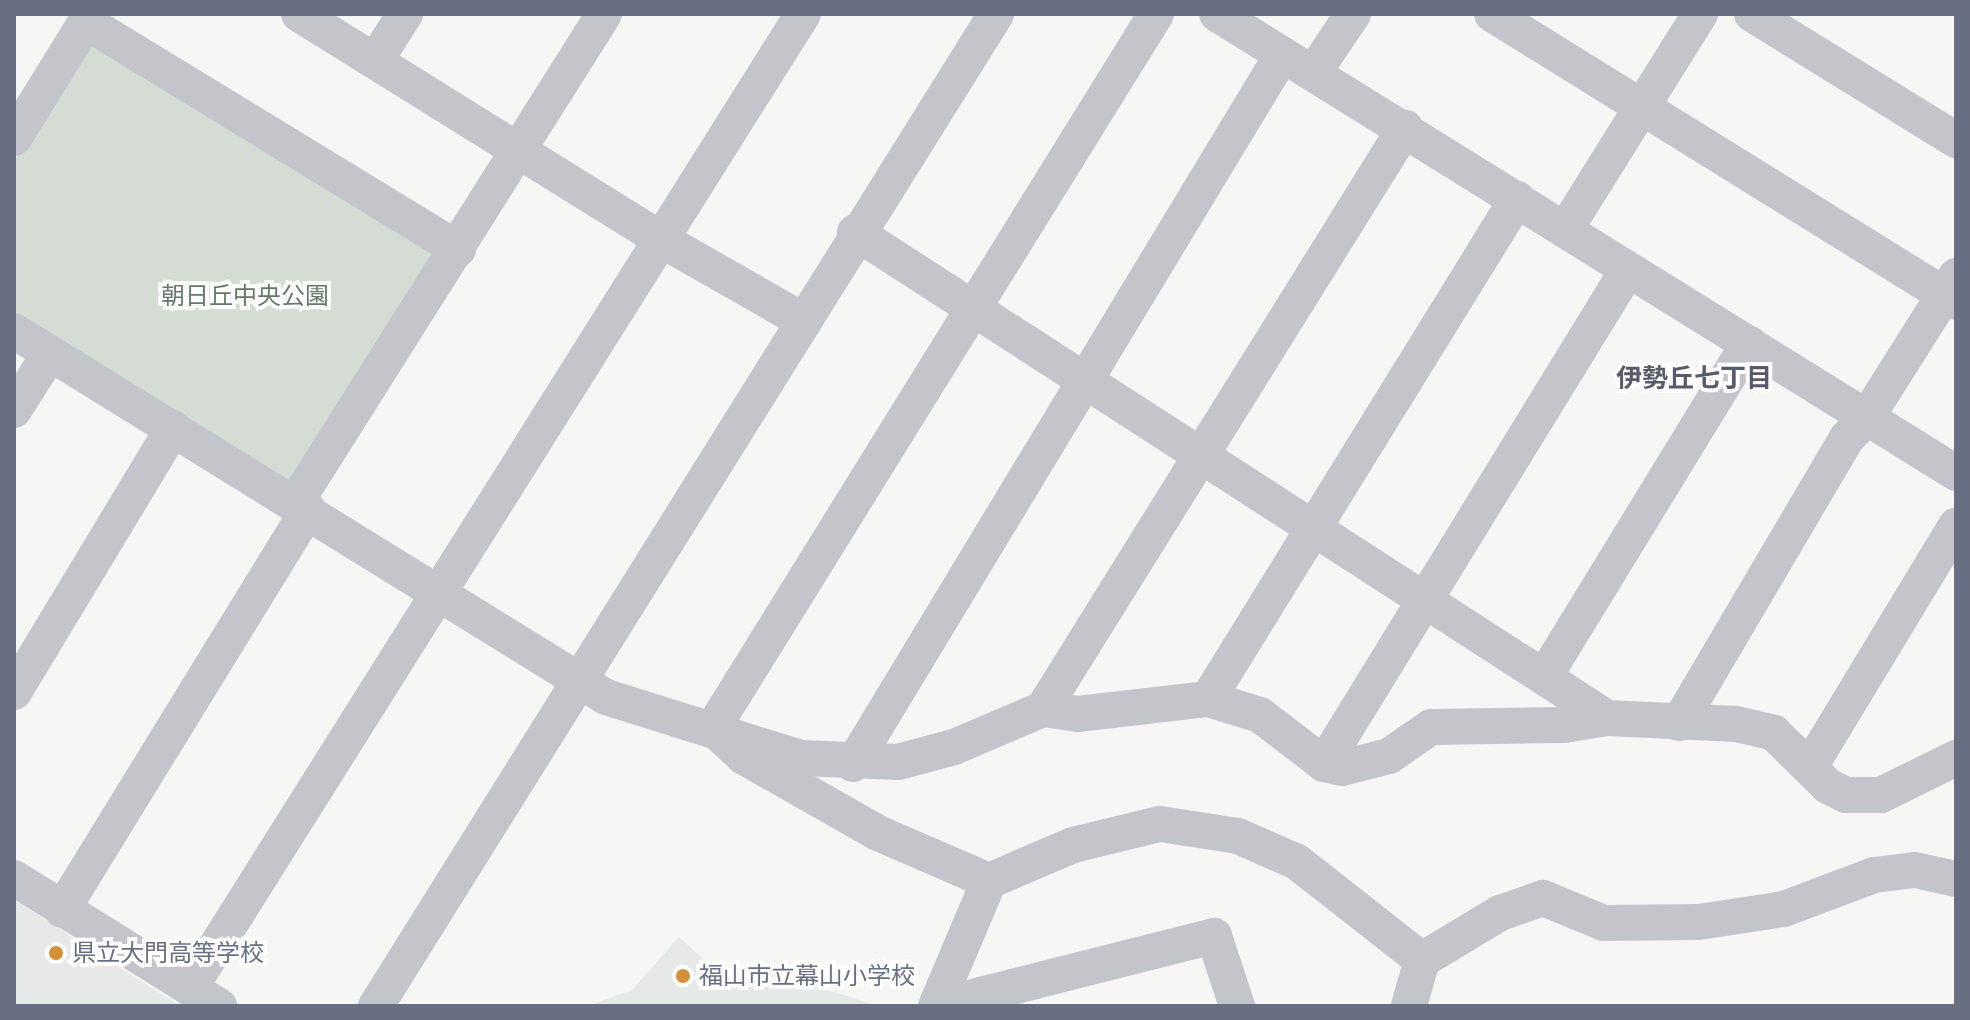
<!DOCTYPE html>
<meta charset="utf-8">
<style>
body{margin:0}
#map{position:relative;width:1970px;height:1020px;overflow:hidden;background:#f6f7f5;font-family:"Public Sans","Noto Sans JP",sans-serif}
div>[style]{position:absolute}
.built>*{inset:0;background:#e7e8e8}
.green>*{inset:0;background:#d5dcd4}
.minor>*{height:36px;margin:-18px;padding:0 18px;transform-origin:18px;border-radius:18px;background:#c3c5ca}
.dots>*{width:22px;height:22px;translate:-50% -50%;box-sizing:border-box;border:4px solid #fff;border-radius:50%}
span{translate:-50% -50%;white-space:nowrap;text-align:center;line-height:1.15;-webkit-text-stroke:8px #fff;paint-order:stroke}
.park-label{font-size:24px;color:#677a6a}
.poi-label{font-size:24px;color:#696f83}
.left{translate:0 -50%;text-align:left}
.neighbourhood-label{font-size:26px;color:#565a69;font-weight:700}
.frame{position:absolute;inset:0;border:16px solid #696f83;pointer-events:none}
</style>
<div id="map">
<div class="built">
<i style="clip-path:polygon(14px 900px,180px 1006px,14px 1006px)"></i>
<i style="clip-path:polygon(679px 937px,731px 984px,752px 966px,878px 1006px,588px 1006px,632px 990px)"></i>
</div>
<div class="green">
<i style="clip-path:polygon(91px 39px,441px 252px,289px 489px,14px 312px,14px 161px)"></i>
</div>
<div class="minor">
<i style="left:299px;top:14px;width:425px;rotate:31.9deg"></i>
<i style="left:660px;top:239px;width:166px;rotate:29.7deg"></i>
<i style="left:1217px;top:14px;width:870px;rotate:31.84deg"></i>
<i style="left:1492px;top:14px;width:546px;rotate:31.83deg"></i>
<i style="left:1752px;top:14px;width:240px;rotate:31.7deg"></i>
<i style="left:375px;top:61px;width:56px;rotate:-57.4deg"></i>
<i style="left:1314px;top:72px;width:70px;rotate:-56.1deg"></i>
<i style="left:14px;top:138px;width:137px;rotate:-58.2deg"></i>
<i style="left:86px;top:22px;width:436px;rotate:31.4deg"></i>
<i style="left:1565px;top:230px;width:255px;rotate:-58deg"></i>
<i style="left:855px;top:232px;width:895px;rotate:32.87deg"></i>
<i style="left:1607px;top:718px;width:129px;rotate:2.7deg"></i>
<i style="left:1736px;top:724px;width:39px;rotate:13deg"></i>
<i style="left:1774px;top:733px;width:76px;rotate:44.5deg"></i>
<i style="left:1828px;top:786px;width:20px;rotate:27deg"></i>
<i style="left:1846px;top:795px;width:35px"></i>
<i style="left:1881px;top:795px;width:84px;rotate:-26.3deg"></i>
<i style="left:14px;top:331px;width:696px;rotate:31.73deg"></i>
<i style="left:606px;top:697px;width:204px;rotate:17.4deg"></i>
<i style="left:801px;top:758px;width:97px;rotate:2.4deg"></i>
<i style="left:898px;top:762px;width:58px;rotate:-15deg"></i>
<i style="left:954px;top:747px;width:97px;rotate:-23.1deg"></i>
<i style="left:1043px;top:709px;width:35px;rotate:8deg"></i>
<i style="left:1078px;top:714px;width:131px;rotate:-6.6deg"></i>
<i style="left:1208px;top:699px;width:54px;rotate:17.1deg"></i>
<i style="left:1260px;top:715px;width:81px;rotate:37.4deg"></i>
<i style="left:1324px;top:764px;width:18px;rotate:13deg"></i>
<i style="left:1342px;top:768px;width:49px;rotate:-14.3deg"></i>
<i style="left:1389px;top:756px;width:51px;rotate:-34.6deg"></i>
<i style="left:1431px;top:727px;width:133px;rotate:-0.9deg"></i>
<i style="left:1564px;top:725px;width:44px;rotate:-9.2deg"></i>
<i style="left:14px;top:410px;width:67px;rotate:-57.7deg"></i>
<i style="left:296px;top:502px;width:577px;rotate:-57.74deg"></i>
<i style="left:1546px;top:674px;width:388px;rotate:-58.5deg"></i>
<i style="left:14px;top:692px;width:308px;rotate:-58.9deg"></i>
<i style="left:1208px;top:699px;width:588px;rotate:-58.28deg"></i>
<i style="left:1043px;top:709px;width:685px;rotate:-58.07deg"></i>
<i style="left:1679px;top:723px;width:331px;rotate:-59.5deg"></i>
<i style="left:1847px;top:438px;width:29px;rotate:-46deg"></i>
<i style="left:1867px;top:417px;width:167px;rotate:-57.7deg"></i>
<i style="left:853px;top:764px;width:829px;rotate:-58.82deg"></i>
<i style="left:1324px;top:764px;width:579px;rotate:-58.42deg"></i>
<i style="left:1811px;top:765px;width:280px;rotate:-58.8deg"></i>
<i style="left:14px;top:878px;width:242px;rotate:32deg"></i>
<i style="left:989px;top:881px;width:91px;rotate:-23.2deg"></i>
<i style="left:1073px;top:845px;width:89px;rotate:-13.6deg"></i>
<i style="left:1160px;top:824px;width:79px;rotate:8.7deg"></i>
<i style="left:1238px;top:836px;width:64px;rotate:23.8deg"></i>
<i style="left:1297px;top:862px;width:159px;rotate:38.1deg"></i>
<i style="left:1422px;top:960px;width:48px;rotate:105.8deg"></i>
<i style="left:62px;top:910px;width:470px;rotate:-58.4deg"></i>
<i style="left:1422px;top:960px;width:91px;rotate:-31.1deg"></i>
<i style="left:1500px;top:913px;width:46px;rotate:-19.2deg"></i>
<i style="left:1543px;top:898px;width:66px;rotate:22.3deg"></i>
<i style="left:1604px;top:923px;width:95px;rotate:-0.6deg"></i>
<i style="left:1699px;top:922px;width:86px;rotate:-8.7deg"></i>
<i style="left:1784px;top:909px;width:96px;rotate:-20.7deg"></i>
<i style="left:1874px;top:875px;width:41px;rotate:-7deg"></i>
<i style="left:1915px;top:870px;width:42px;rotate:12.4deg"></i>
<i style="left:190px;top:988px;width:1151px;rotate:-57.82deg"></i>
<i style="left:376px;top:1006px;width:1170px;rotate:-57.99deg"></i>
<i style="left:936px;top:1006px;width:136px;rotate:-67deg"></i>
<i style="left:989px;top:881px;width:121px;rotate:-156.6deg"></i>
<i style="left:878px;top:833px;width:154px;rotate:-150.4deg"></i>
<i style="left:744px;top:757px;width:42px;rotate:-136.9deg"></i>
<i style="left:713px;top:728px;width:840px;rotate:-58.18deg"></i>
<i style="left:937px;top:1006px;width:286px;rotate:-14.2deg"></i>
<i style="left:1214px;top:936px;width:74px;rotate:71.8deg"></i>
</div>
<div class="dots">
<i style="left:56px;top:953px;background:#d39039"></i>
<i style="left:683px;top:976px;background:#d39039"></i>
</div>
<div class="park-label">
<span style="left:245px;top:296px">朝日丘中央公園</span>
</div>
<div class="poi-label">
<span class="left" style="left:72px;top:953px">県立大門高等学校</span>
<span class="left" style="left:699px;top:976px">福山市立幕山小学校</span>
</div>
<div class="neighbourhood-label">
<span style="left:1694px;top:378px">伊勢丘七丁目</span>
</div>
<div class="frame"></div>
</div>
